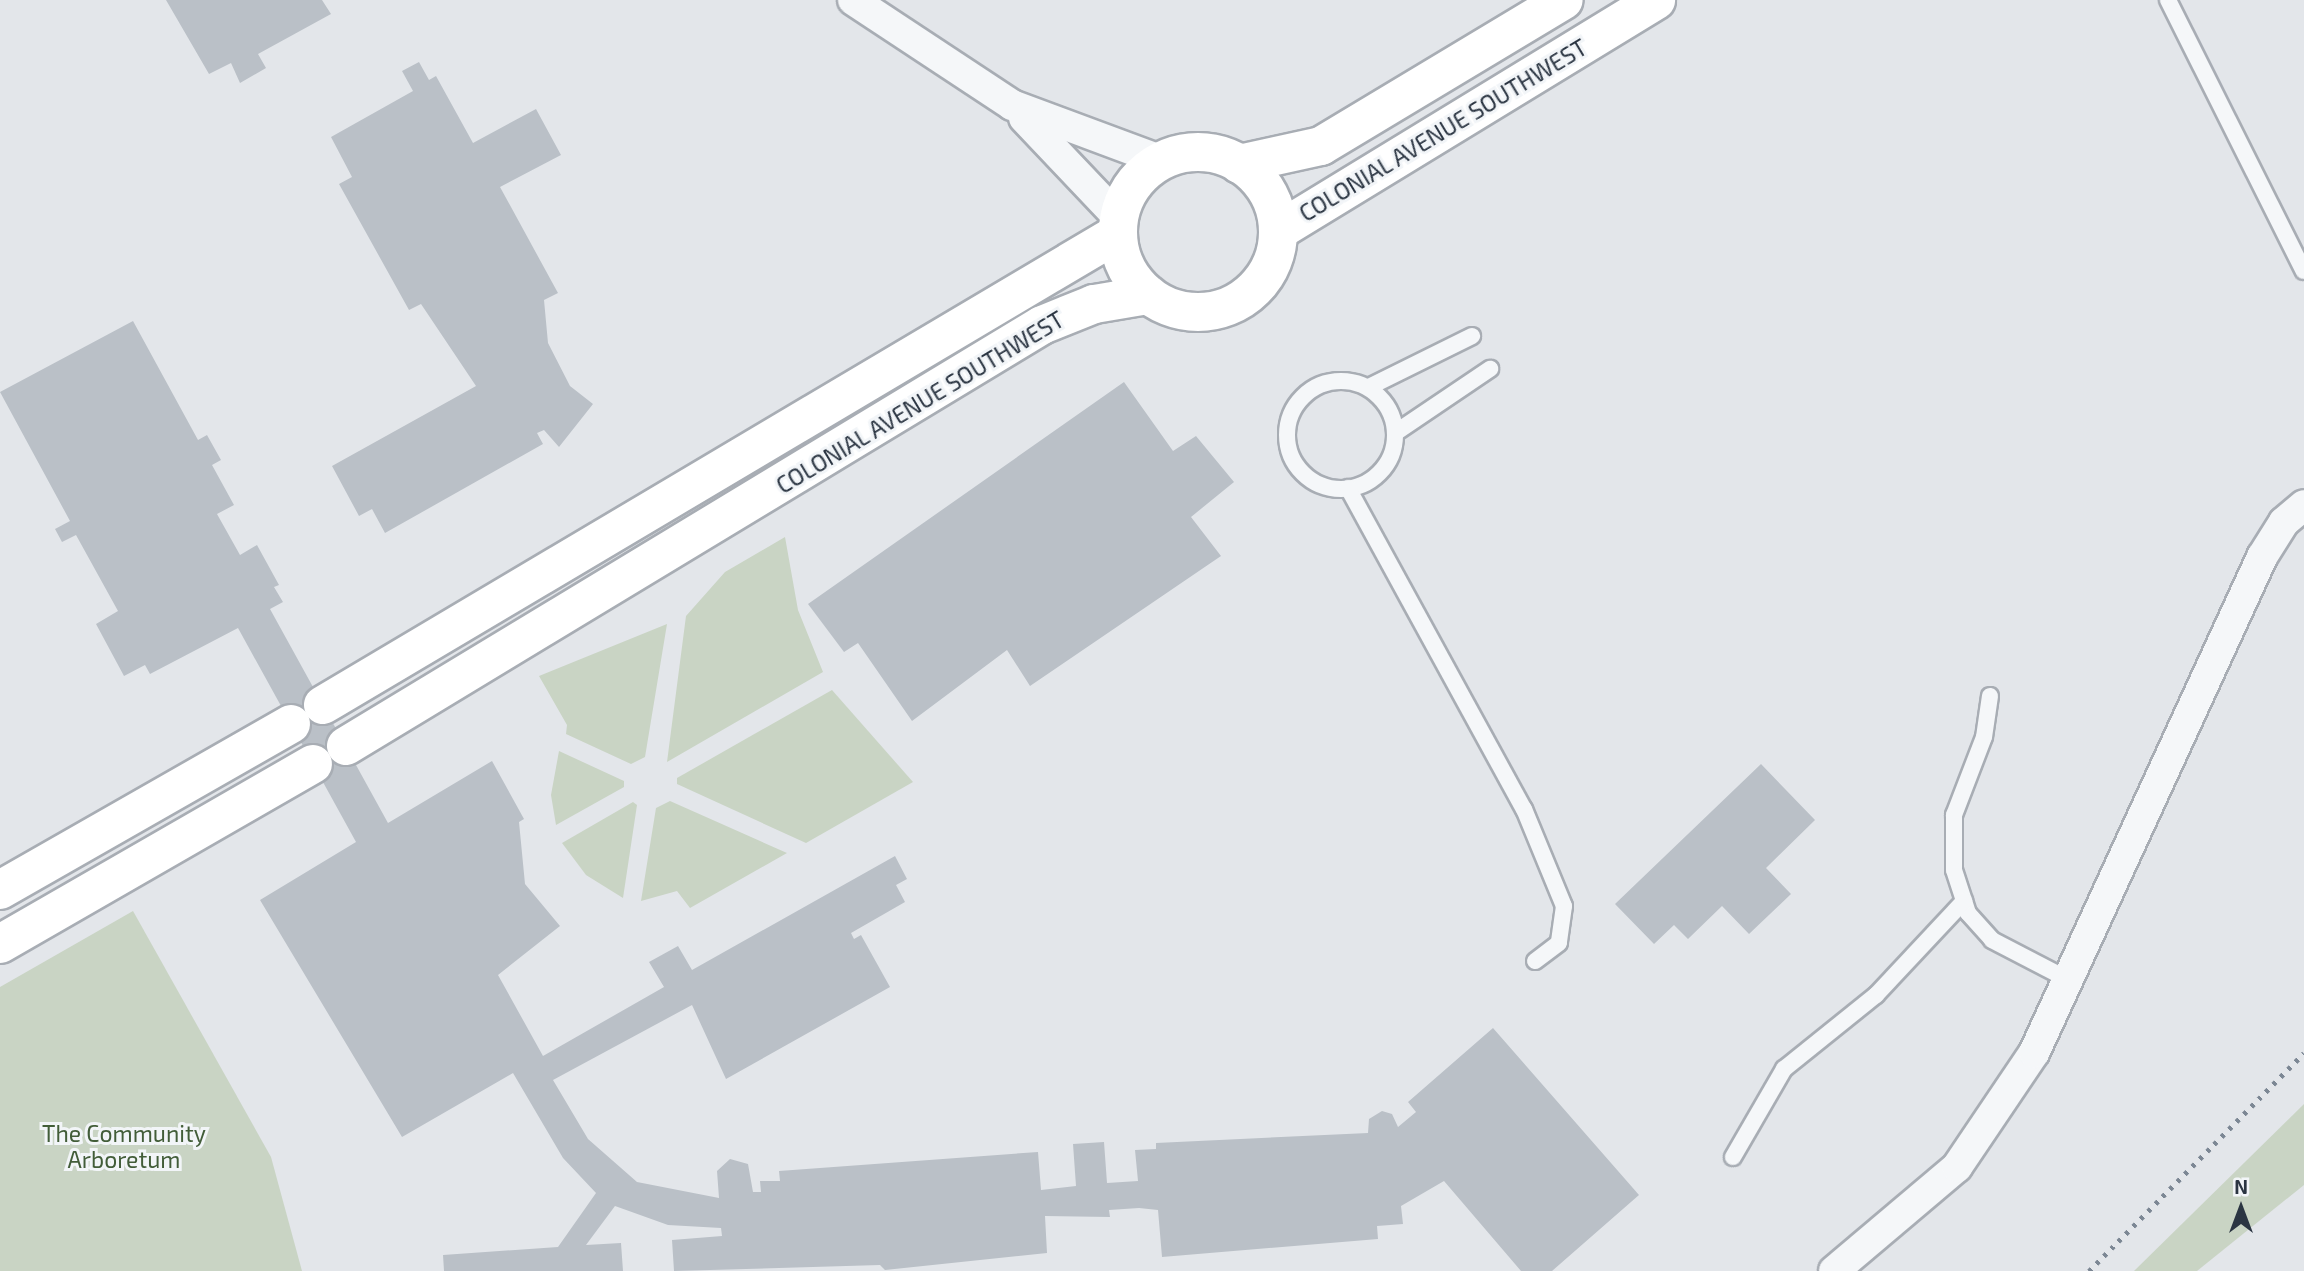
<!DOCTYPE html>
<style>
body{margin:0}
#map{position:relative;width:2304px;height:1271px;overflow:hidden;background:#e3e6ea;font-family:"Exo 2",sans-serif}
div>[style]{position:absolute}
.green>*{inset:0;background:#c9d4c4}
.building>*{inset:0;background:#bac0c7}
.roads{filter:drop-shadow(2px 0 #a8adb4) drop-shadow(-2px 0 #a8adb4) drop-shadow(0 2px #a8adb4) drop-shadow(0 -2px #a8adb4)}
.lane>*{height:16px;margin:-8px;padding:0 8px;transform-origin:8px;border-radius:8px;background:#f5f7f9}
.lane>.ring{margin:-8px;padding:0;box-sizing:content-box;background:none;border:16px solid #f5f7f9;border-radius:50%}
.street>*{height:30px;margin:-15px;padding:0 15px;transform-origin:15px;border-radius:15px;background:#f5f7f9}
.secondary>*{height:38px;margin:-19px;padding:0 19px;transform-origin:19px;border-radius:19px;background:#fff}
.secondary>.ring{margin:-19px;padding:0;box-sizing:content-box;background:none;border:38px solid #fff;border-radius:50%}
.rail>*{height:5px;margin-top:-2.5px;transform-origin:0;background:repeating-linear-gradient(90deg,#7c8794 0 3.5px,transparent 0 10.5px)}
span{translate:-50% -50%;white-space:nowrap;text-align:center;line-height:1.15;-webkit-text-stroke:6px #f2f5f8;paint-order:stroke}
.street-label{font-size:23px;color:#2b3542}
.park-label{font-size:23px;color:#425d39}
.north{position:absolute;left:2206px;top:1173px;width:70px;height:70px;-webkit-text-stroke:5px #f2f5f8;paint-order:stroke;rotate:0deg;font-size:19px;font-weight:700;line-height:28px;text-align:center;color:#2b3542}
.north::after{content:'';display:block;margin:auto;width:24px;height:32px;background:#2b3542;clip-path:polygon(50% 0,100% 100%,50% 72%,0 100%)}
</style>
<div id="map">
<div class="green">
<i style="clip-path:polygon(785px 537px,798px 610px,823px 672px,667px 762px,686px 616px,725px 572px)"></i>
<i style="clip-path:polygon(667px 624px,645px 757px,631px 764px,566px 734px,567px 725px,539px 676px)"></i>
<i style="clip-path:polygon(832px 690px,913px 782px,806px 843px,677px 784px,677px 778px)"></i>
<i style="clip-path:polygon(559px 751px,624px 781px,624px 787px,556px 825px,551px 795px)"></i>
<i style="clip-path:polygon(670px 801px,787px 853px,690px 908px,677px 891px,641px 901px,656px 808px)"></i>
<i style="clip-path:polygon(633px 802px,637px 805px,623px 898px,586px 875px,562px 843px)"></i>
<i style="clip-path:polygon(133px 911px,271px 1157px,302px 1271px,0 1271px,0 987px)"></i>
<i style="clip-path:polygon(2304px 1104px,2304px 1185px,2197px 1271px,2134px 1271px)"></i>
</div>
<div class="building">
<i style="clip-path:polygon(166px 0,322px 0,331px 14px,258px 54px,266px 68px,240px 83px,231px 63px,209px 74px)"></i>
<i style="clip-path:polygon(419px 62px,429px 80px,436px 76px,473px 143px,536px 109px,561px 155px,500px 187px,558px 293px,544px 300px,548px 343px,570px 386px,593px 404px,559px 447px,544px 430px,537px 433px,543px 444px,385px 533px,372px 509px,359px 516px,332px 466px,476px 386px,421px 304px,409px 310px,339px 184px,352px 177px,331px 137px,413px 91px,402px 71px)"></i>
<i style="clip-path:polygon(133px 321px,198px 440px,207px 435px,221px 460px,212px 465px,234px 505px,217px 514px,240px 555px,257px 545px,279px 585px,274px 587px,283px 602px,270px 609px,388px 823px,492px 761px,524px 819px,519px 822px,525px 884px,560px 926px,498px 975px,543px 1056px,664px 987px,649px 962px,678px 946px,692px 970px,895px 856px,907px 879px,896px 885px,905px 902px,851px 933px,854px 939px,861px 935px,890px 987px,726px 1079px,692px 1005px,553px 1080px,588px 1139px,637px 1182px,719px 1198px,717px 1171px,730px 1159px,748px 1164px,753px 1192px,761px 1192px,760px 1181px,780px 1181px,779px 1171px,1038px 1152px,1041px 1190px,1076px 1186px,1073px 1144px,1104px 1142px,1107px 1183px,1138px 1181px,1135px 1150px,1156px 1149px,1156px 1143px,1368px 1133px,1369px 1119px,1382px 1111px,1392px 1114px,1398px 1127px,1416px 1112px,1408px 1102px,1493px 1028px,1639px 1195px,1552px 1271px,1521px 1271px,1444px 1181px,1401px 1206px,1403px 1224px,1377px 1226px,1378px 1239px,1162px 1257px,1158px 1210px,1139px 1208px,1109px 1210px,1110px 1217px,1045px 1216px,1047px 1253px,885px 1270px,880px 1265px,674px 1271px,672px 1240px,722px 1236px,721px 1228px,668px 1225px,615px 1206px,586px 1245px,621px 1243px,623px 1271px,444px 1271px,443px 1255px,558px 1247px,596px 1193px,563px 1158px,513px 1073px,402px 1137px,260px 900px,356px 842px,238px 628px,150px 674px,145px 665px,124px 676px,96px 624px,118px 611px,76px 535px,62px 542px,55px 529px,70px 521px,0 392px)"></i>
<i style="clip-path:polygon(1124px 382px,1173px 451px,1196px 436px,1234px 482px,1191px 517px,1221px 556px,1030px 686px,1007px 650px,912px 721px,858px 643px,844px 652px,808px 604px)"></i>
<i style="clip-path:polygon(1761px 764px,1815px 820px,1766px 868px,1791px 894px,1749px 934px,1722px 906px,1688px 939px,1674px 925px,1654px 944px,1615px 904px)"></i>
</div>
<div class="roads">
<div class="lane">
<i style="left:2168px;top:0;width:303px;rotate:63.4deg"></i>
<i class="ring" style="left:1287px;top:381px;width:92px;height:92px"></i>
<i style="left:1369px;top:387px;width:115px;rotate:-26.3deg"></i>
<i style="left:1395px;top:433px;width:115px;rotate:-34deg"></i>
<i style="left:1348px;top:488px;width:366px;rotate:61.3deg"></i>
<i style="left:1524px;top:809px;width:105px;rotate:67.6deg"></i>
<i style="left:1564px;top:906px;width:37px;rotate:98deg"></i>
<i style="left:1559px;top:943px;width:30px;rotate:143deg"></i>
<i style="left:1990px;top:696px;width:41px;rotate:98.3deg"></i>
<i style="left:1984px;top:737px;width:84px;rotate:111deg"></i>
<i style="left:1954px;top:815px;width:55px;rotate:90deg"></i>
<i style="left:1954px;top:870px;width:45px;rotate:72deg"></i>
<i style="left:1968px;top:913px;width:36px;rotate:48deg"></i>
<i style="left:1992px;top:940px;width:85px;rotate:27.5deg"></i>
<i style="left:1733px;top:1157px;width:102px;rotate:-59.9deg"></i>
<i style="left:1784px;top:1069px;width:118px;rotate:-38.8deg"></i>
<i style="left:1876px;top:995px;width:129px;rotate:-46.9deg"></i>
</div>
<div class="street">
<i style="left:853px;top:0;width:191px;rotate:33.4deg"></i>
<i style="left:1012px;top:105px;width:158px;rotate:20.4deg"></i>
<i style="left:1024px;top:118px;width:138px;rotate:46.5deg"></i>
<i style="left:1834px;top:1271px;width:161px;rotate:-40.2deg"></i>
<i style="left:1957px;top:1167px;width:138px;rotate:-56deg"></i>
<i style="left:2034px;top:1053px;width:546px;rotate:-65.31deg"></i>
<i style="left:2262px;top:557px;width:41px;rotate:-57.8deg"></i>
<i style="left:2284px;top:522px;width:26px;rotate:-40deg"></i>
</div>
<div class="secondary">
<i class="ring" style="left:1118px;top:152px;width:122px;height:122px"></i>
<i style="left:1239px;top:164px;width:84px;rotate:-12.4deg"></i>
<i style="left:1321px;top:146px;width:283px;rotate:-31deg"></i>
<i style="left:1278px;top:231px;width:443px;rotate:-31.4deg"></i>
<i style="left:323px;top:705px;width:923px;rotate:-30.68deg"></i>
<i style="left:346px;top:746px;width:813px;rotate:-31.17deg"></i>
<i style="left:1042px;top:325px;width:56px;rotate:-22deg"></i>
<i style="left:1094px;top:304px;width:55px;rotate:-9.5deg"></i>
<i style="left:0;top:890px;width:335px;rotate:-29.7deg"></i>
<i style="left:0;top:944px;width:361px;rotate:-29.9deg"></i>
</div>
</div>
<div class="rail">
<i style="left:2089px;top:1271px;width:306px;rotate:-45.4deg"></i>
</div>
<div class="street-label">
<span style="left:1443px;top:130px;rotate:-31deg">COLONIAL AVENUE SOUTHWEST</span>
<span style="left:920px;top:402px;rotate:-31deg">COLONIAL AVENUE SOUTHWEST</span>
</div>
<div class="park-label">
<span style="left:124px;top:1146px">The Community<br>Arboretum</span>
</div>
<div class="north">N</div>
</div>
